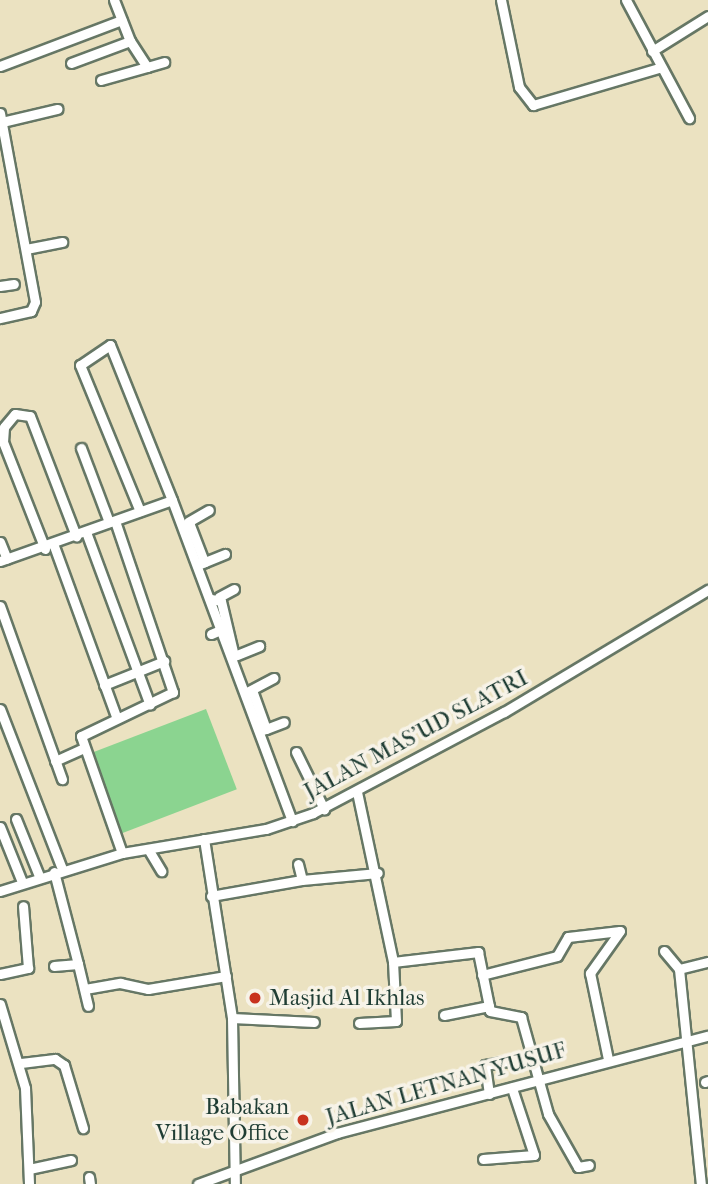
<!DOCTYPE html>
<style>
body{margin:0}
#map{position:relative;width:708px;height:1184px;overflow:hidden;background:#ebe2c1;font-family:"IM FELL French Canon",serif}
div>[style]{position:absolute}
.green>*{inset:0;background:#8bd490;transform-origin:0 0}
.roads{filter:drop-shadow(2px 0 #667765) drop-shadow(-2px 0 #667765) drop-shadow(0 2px #667765) drop-shadow(0 -2px #667765)}
.minor>*{height:9px;margin:-4.5px;padding:0 4.5px;transform-origin:4.5px;border-radius:4.5px;background:#fff}
.dots>*{width:19px;height:19px;translate:-50% -50%;box-sizing:border-box;border:4px solid #f7f3e8;border-radius:50%}
span{translate:-50% -50%;white-space:nowrap;text-align:center;line-height:1.15;-webkit-text-stroke:7px #f7f3e8;paint-order:stroke}
.street-label{font-size:23px;color:#1f3d34}
.poi-label{font-size:23px;color:#1f3d34}
.left{translate:0 -50%;text-align:left}
.right{translate:-100% -50%;text-align:right}
</style>
<div id="map">
<div class="green">
<i style="left:206px;top:709px;width:86px;height:123px;rotate:69deg"></i>
</div>
<div class="roads">
<div class="minor">
<i style="left:501px;top:0;width:89px;rotate:78.3deg"></i>
<i style="left:519px;top:87px;width:23px;rotate:52deg"></i>
<i style="left:533px;top:105px;width:131px;rotate:-16.4deg"></i>
<i style="left:626px;top:0;width:134px;rotate:61.9deg"></i>
<i style="left:652px;top:51px;width:66px;rotate:-32deg"></i>
<i style="left:71px;top:63px;width:63px;rotate:-20.4deg"></i>
<i style="left:130px;top:41px;width:44px;rotate:-111.3deg"></i>
<i style="left:0;top:66px;width:130px;rotate:-20.7deg"></i>
<i style="left:147px;top:67px;width:18px;rotate:-16deg"></i>
<i style="left:101px;top:80px;width:48px;rotate:-15.8deg"></i>
<i style="left:147px;top:67px;width:31px;rotate:-123deg"></i>
<i style="left:0;top:113px;width:192px;rotate:79.5deg"></i>
<i style="left:35px;top:302px;width:10px;rotate:114deg"></i>
<i style="left:31px;top:311px;width:32px;rotate:167deg"></i>
<i style="left:2px;top:122px;width:57px;rotate:-13.3deg"></i>
<i style="left:26px;top:249px;width:37px;rotate:-11deg"></i>
<i style="left:0;top:286px;width:14px;rotate:-8deg"></i>
<i style="left:81px;top:448px;width:79px;rotate:69.3deg"></i>
<i style="left:172px;top:500px;width:343px;rotate:69.5deg"></i>
<i style="left:115px;top:521px;width:181px;rotate:71.3deg"></i>
<i style="left:173px;top:692px;width:102px;rotate:154.4deg"></i>
<i style="left:81px;top:736px;width:124px;rotate:70.7deg"></i>
<i style="left:188px;top:522px;width:24px;rotate:-30deg"></i>
<i style="left:183px;top:526px;width:7px;rotate:-8deg"></i>
<i style="left:190px;top:525px;width:40px;rotate:69deg"></i>
<i style="left:86px;top:532px;width:184px;rotate:69.7deg"></i>
<i style="left:0;top:542px;width:18px;rotate:68deg"></i>
<i style="left:54px;top:546px;width:181px;rotate:70deg"></i>
<i style="left:45px;top:549px;width:115px;rotate:-111.4deg"></i>
<i style="left:3px;top:442px;width:15px;rotate:-86deg"></i>
<i style="left:4px;top:427px;width:17px;rotate:-50deg"></i>
<i style="left:15px;top:414px;width:15px;rotate:8deg"></i>
<i style="left:30px;top:416px;width:129px;rotate:69deg"></i>
<i style="left:0;top:561px;width:182px;rotate:-19.5deg"></i>
<i style="left:172px;top:500px;width:167px;rotate:-111.8deg"></i>
<i style="left:110px;top:345px;width:36px;rotate:146deg"></i>
<i style="left:80px;top:365px;width:158px;rotate:67.7deg"></i>
<i style="left:200px;top:564px;width:27px;rotate:-22deg"></i>
<i style="left:219px;top:597px;width:17px;rotate:-28deg"></i>
<i style="left:211px;top:599px;width:10px;rotate:11deg"></i>
<i style="left:221px;top:601px;width:57px;rotate:76.7deg"></i>
<i style="left:0;top:606px;width:184px;rotate:70.3deg"></i>
<i style="left:211px;top:634px;width:13px;rotate:-23deg"></i>
<i style="left:237px;top:655px;width:24px;rotate:-22deg"></i>
<i style="left:104px;top:685px;width:65px;rotate:-21.8deg"></i>
<i style="left:252px;top:690px;width:41px;rotate:70.3deg"></i>
<i style="left:266px;top:729px;width:7px;rotate:164deg"></i>
<i style="left:247px;top:692px;width:30px;rotate:-28deg"></i>
<i style="left:0;top:709px;width:172px;rotate:68.8deg"></i>
<i style="left:266px;top:729px;width:19px;rotate:-21deg"></i>
<i style="left:296px;top:752px;width:64px;rotate:63.8deg"></i>
<i style="left:55px;top:761px;width:32px;rotate:-24deg"></i>
<i style="left:357px;top:792px;width:174px;rotate:78deg"></i>
<i style="left:393px;top:962px;width:86px;rotate:-6.7deg"></i>
<i style="left:478px;top:952px;width:60px;rotate:78.5deg"></i>
<i style="left:490px;top:1011px;width:32px;rotate:11deg"></i>
<i style="left:521px;top:1017px;width:101px;rotate:74.4deg"></i>
<i style="left:548px;top:1114px;width:61px;rotate:60.5deg"></i>
<i style="left:578px;top:1167px;width:11px;rotate:-10deg"></i>
<i style="left:16px;top:819px;width:61px;rotate:68deg"></i>
<i style="left:0;top:827px;width:59px;rotate:68.2deg"></i>
<i style="left:204px;top:839px;width:181px;rotate:81.1deg"></i>
<i style="left:232px;top:1018px;width:166px;rotate:89deg"></i>
<i style="left:148px;top:849px;width:26px;rotate:59deg"></i>
<i style="left:298px;top:864px;width:16px;rotate:76deg"></i>
<i style="left:302px;top:880px;width:76px;rotate:-5.3deg"></i>
<i style="left:0;top:891px;width:128px;rotate:-17.3deg"></i>
<i style="left:122px;top:853px;width:146px;rotate:-9.5deg"></i>
<i style="left:266px;top:829px;width:50px;rotate:-18.8deg"></i>
<i style="left:313px;top:813px;width:216px;rotate:-27.9deg"></i>
<i style="left:504px;top:712px;width:238px;rotate:-30.9deg"></i>
<i style="left:211px;top:896px;width:92px;rotate:-10deg"></i>
<i style="left:664px;top:951px;width:23px;rotate:50deg"></i>
<i style="left:679px;top:969px;width:30px;rotate:-14deg"></i>
<i style="left:78px;top:964px;width:43px;rotate:76.6deg"></i>
<i style="left:54px;top:966px;width:24px;rotate:-5deg"></i>
<i style="left:78px;top:964px;width:95px;rotate:-104.6deg"></i>
<i style="left:679px;top:969px;width:216px;rotate:84.2deg"></i>
<i style="left:0;top:974px;width:29px;rotate:-12deg"></i>
<i style="left:28px;top:968px;width:62px;rotate:-94.6deg"></i>
<i style="left:482px;top:975px;width:77px;rotate:-14.2deg"></i>
<i style="left:557px;top:956px;width:22px;rotate:-60deg"></i>
<i style="left:568px;top:937px;width:52px;rotate:-6.6deg"></i>
<i style="left:620px;top:931px;width:52px;rotate:125.5deg"></i>
<i style="left:590px;top:973px;width:88px;rotate:78.2deg"></i>
<i style="left:85px;top:989px;width:36px;rotate:-10deg"></i>
<i style="left:120px;top:983px;width:29px;rotate:12deg"></i>
<i style="left:148px;top:989px;width:79px;rotate:-9.5deg"></i>
<i style="left:0;top:1004px;width:88px;rotate:73.4deg"></i>
<i style="left:25px;top:1088px;width:96px;rotate:87.6deg"></i>
<i style="left:444px;top:1015px;width:46px;rotate:-11.3deg"></i>
<i style="left:232px;top:1018px;width:82px;rotate:2.8deg"></i>
<i style="left:359px;top:1023px;width:37px;rotate:-3deg"></i>
<i style="left:396px;top:1021px;width:59px;rotate:-92.9deg"></i>
<i style="left:21px;top:1063px;width:34px;rotate:-7deg"></i>
<i style="left:55px;top:1059px;width:11px;rotate:34deg"></i>
<i style="left:64px;top:1065px;width:66px;rotate:73.2deg"></i>
<i style="left:705px;top:1082px;width:3px;rotate:-18deg"></i>
<i style="left:489px;top:1094px;width:29px;rotate:-98deg"></i>
<i style="left:485px;top:1065px;width:47px;rotate:-9.9deg"></i>
<i style="left:483px;top:1159px;width:51px;rotate:-4.5deg"></i>
<i style="left:534px;top:1155px;width:71px;rotate:-108.2deg"></i>
<i style="left:29px;top:1169px;width:43px;rotate:-12.1deg"></i>
<i style="left:89px;top:1177px;width:7px;rotate:82deg"></i>
<i style="left:198px;top:1184px;width:148px;rotate:-20.1deg"></i>
<i style="left:337px;top:1133px;width:383px;rotate:-14.7deg"></i>
</div>
</div>
<div class="dots">
<i style="left:255px;top:998px;background:#c8321e"></i>
<i style="left:303px;top:1120px;background:#c8321e"></i>
</div>
<div class="street-label">
<span style="left:416px;top:735px;rotate:-28deg">JALAN MAS'UD SLATRI</span>
<span style="left:446px;top:1084px;rotate:-16deg">JALAN LETNAN YUSUF</span>
</div>
<div class="poi-label">
<span class="left" style="left:269px;top:998px">Masjid Al Ikhlas</span>
<span class="right" style="left:289px;top:1120px">Babakan<br>Village Office</span>
</div>
</div>
